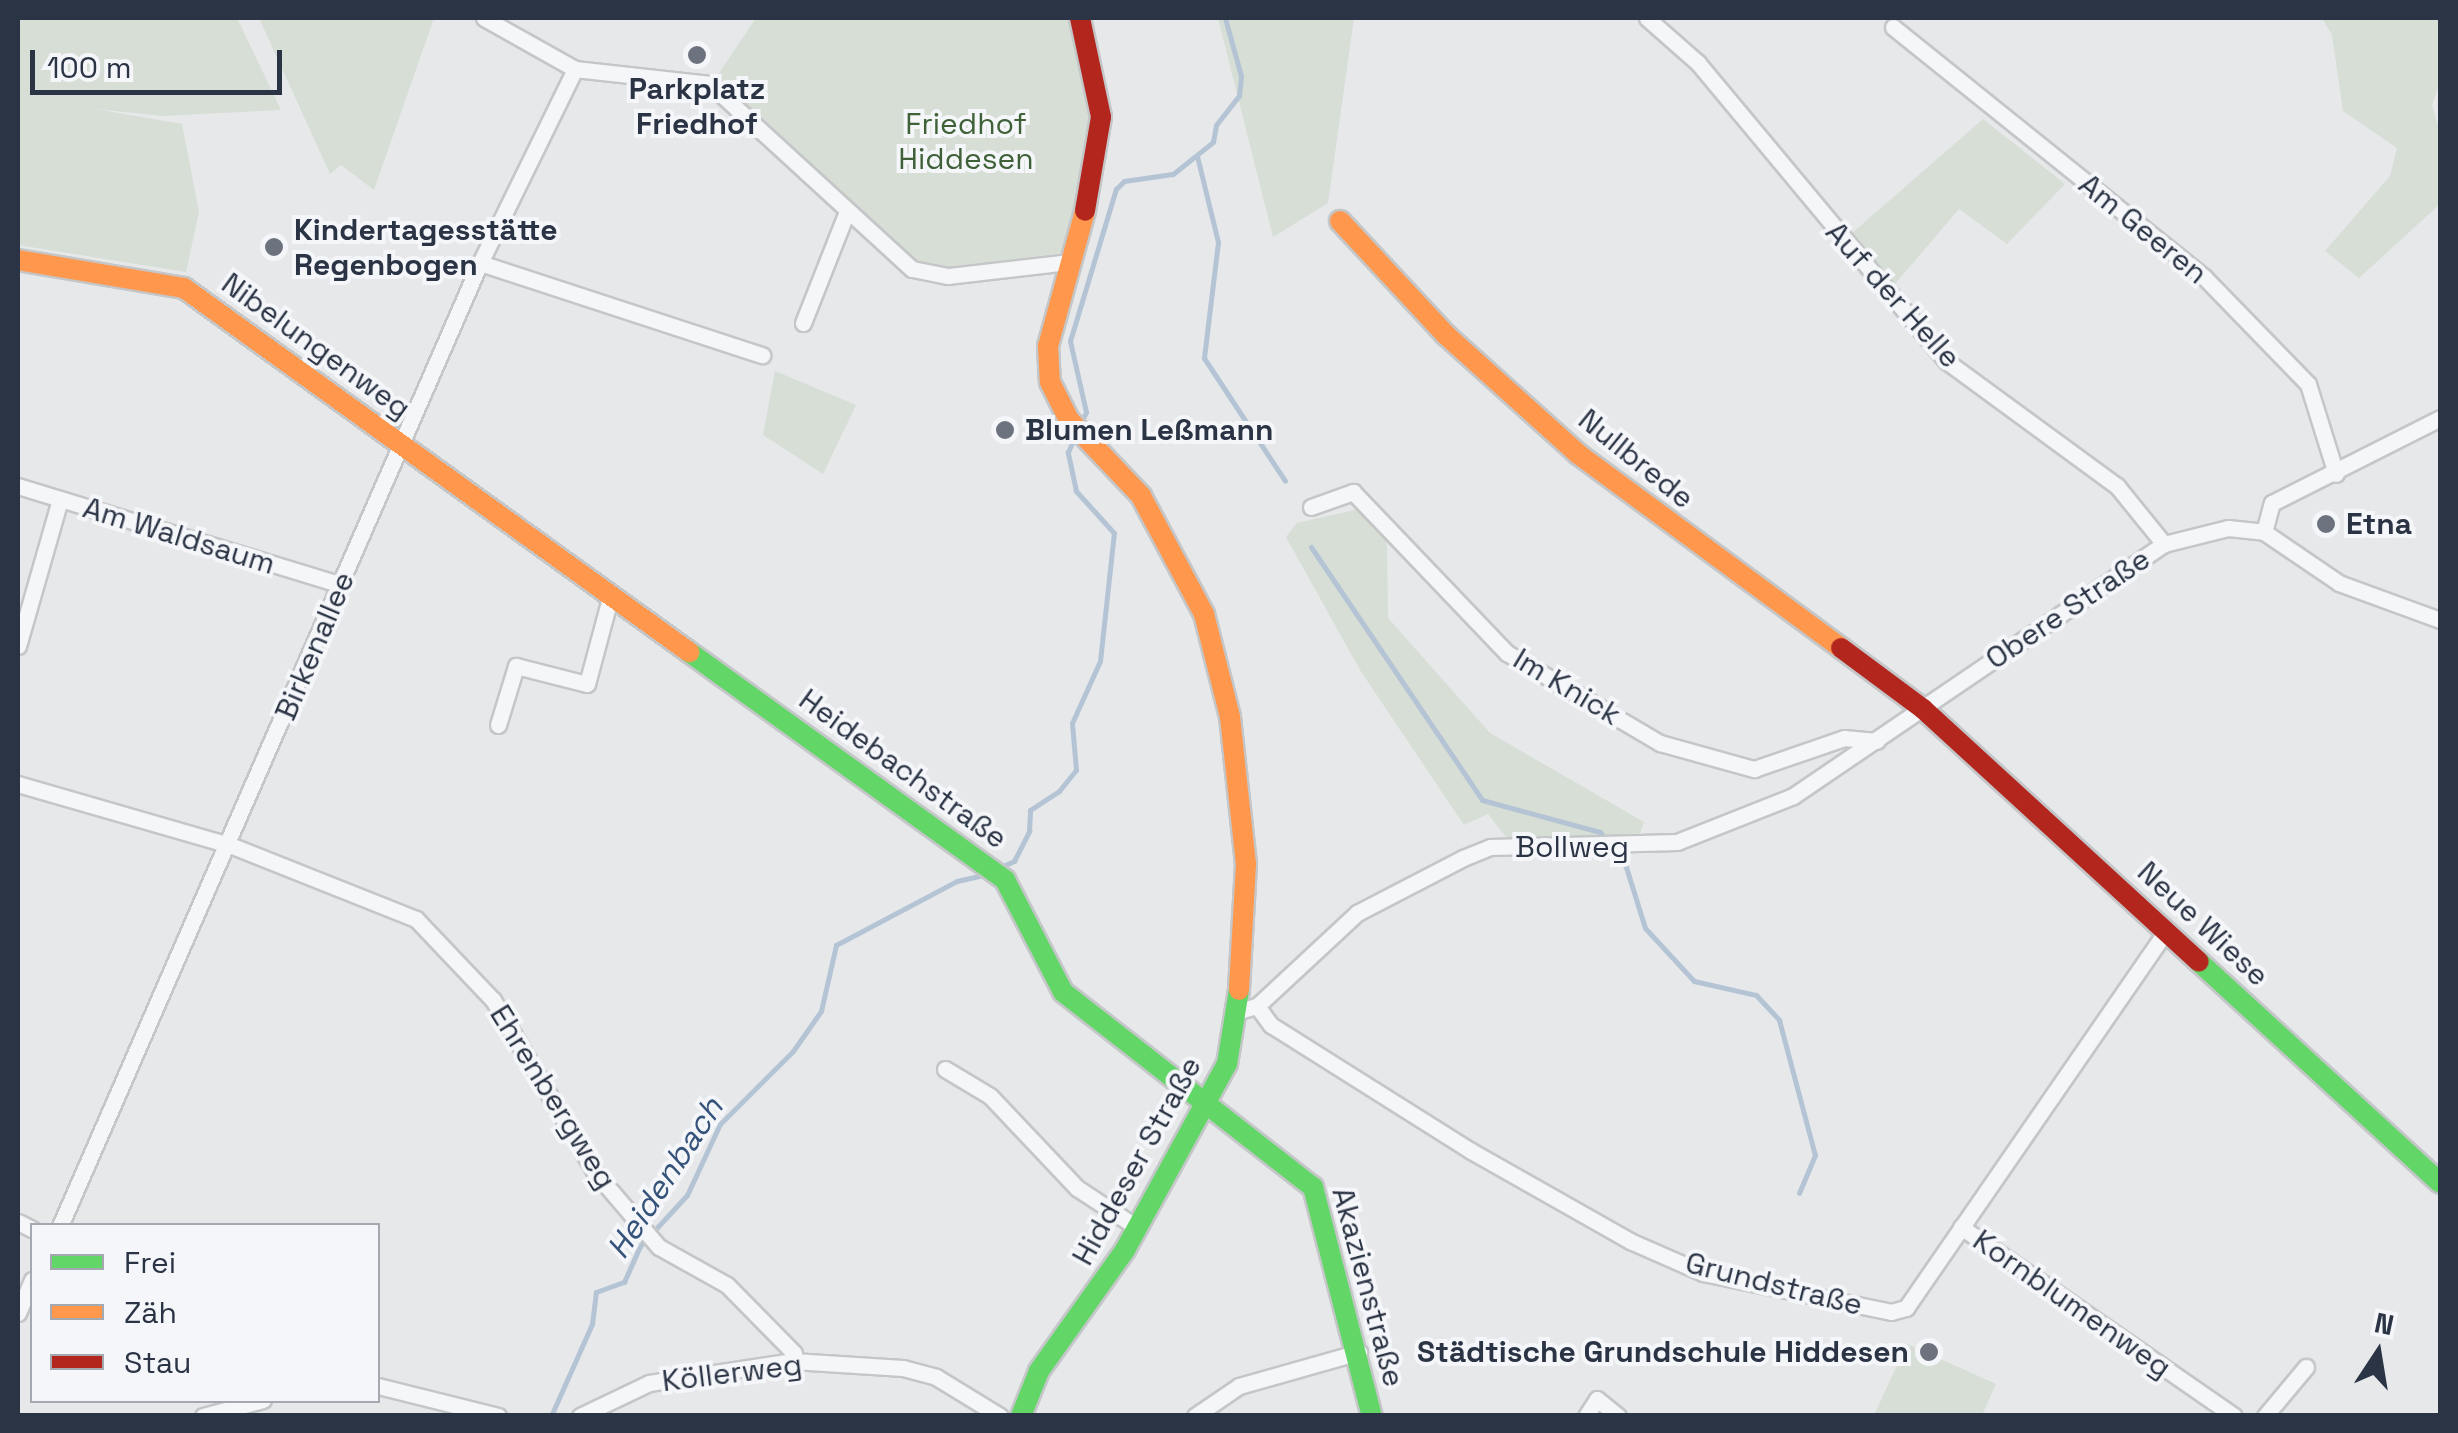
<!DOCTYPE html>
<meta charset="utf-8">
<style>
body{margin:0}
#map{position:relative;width:2458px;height:1433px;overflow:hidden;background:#e6e8ea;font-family:"Space Grotesk",sans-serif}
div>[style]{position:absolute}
.green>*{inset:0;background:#d6ded6}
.stream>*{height:5px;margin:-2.5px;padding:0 2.5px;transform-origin:2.5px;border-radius:2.5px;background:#b4c4d5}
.roads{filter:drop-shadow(2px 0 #c4c6c8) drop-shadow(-2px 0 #c4c6c8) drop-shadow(0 2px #c4c6c8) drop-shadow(0 -2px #c4c6c8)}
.street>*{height:15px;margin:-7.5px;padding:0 7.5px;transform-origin:7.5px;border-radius:7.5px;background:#f5f6f7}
.fast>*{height:20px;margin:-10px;padding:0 10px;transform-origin:10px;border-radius:10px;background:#63d668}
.slow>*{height:20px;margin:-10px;padding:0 10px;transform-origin:10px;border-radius:10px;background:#ff974d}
.jam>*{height:20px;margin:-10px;padding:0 10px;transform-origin:10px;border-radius:10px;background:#b3261e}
.dots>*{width:28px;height:28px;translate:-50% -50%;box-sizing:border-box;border:5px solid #f4f6f9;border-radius:50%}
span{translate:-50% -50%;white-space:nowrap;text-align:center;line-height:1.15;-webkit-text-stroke:8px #f4f6f9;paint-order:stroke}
.poi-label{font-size:30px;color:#2b3445;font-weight:700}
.left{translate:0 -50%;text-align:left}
.right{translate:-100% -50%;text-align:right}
.park-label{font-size:30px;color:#3f6138}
.street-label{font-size:30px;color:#2b3445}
.water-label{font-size:32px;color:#34527a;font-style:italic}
.frame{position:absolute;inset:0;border:20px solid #2b3445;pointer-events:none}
.legend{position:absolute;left:30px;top:1223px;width:350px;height:180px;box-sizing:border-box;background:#f4f6f9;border:2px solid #a4a8b1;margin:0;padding:12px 18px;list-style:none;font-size:30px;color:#2b3445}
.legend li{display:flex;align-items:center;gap:20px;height:50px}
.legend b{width:50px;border:2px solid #a4a8b1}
.north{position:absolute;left:2328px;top:1303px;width:100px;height:100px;-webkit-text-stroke:8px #f4f6f9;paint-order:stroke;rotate:12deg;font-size:28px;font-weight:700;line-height:40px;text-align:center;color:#2b3445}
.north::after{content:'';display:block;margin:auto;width:35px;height:45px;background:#2b3445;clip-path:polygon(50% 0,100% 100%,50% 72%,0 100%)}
.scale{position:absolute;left:30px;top:50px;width:252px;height:45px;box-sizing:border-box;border:5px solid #2b3445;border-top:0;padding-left:12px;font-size:30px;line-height:35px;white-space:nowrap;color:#2b3445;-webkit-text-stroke:8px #f4f6f9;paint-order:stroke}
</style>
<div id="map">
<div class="green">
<i style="clip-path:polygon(18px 18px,237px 18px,281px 110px,163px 116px,95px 109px,182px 124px,199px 212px,186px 272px,18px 245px)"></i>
<i style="clip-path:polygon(259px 18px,434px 18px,374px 190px,341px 165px,330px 174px)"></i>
<i style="clip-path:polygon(756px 18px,1072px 18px,1092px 82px,1091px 155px,1061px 253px,947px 270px,911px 261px,715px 79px)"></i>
<i style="clip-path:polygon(1218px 18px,1354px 18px,1328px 203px,1273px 237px)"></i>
<i style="clip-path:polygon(2322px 18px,2440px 18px,2440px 82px,2432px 105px,2440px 133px,2440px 204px,2359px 278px,2325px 251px,2390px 176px,2397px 148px,2343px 111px,2332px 35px)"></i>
<i style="clip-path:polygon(1983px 119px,2065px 184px,2007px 244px,1959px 209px,1895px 284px,1851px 234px)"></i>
<i style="clip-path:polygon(775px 371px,856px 405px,823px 474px,763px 435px)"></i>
<i style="clip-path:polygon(1359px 509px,1387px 543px,1388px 618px,1490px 733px,1644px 822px,1638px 839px,1506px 837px,1488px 814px,1464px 825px,1360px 670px,1286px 537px,1297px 523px)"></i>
<i style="clip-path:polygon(1907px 1344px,1996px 1384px,1982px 1415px,1874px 1415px)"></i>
</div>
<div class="stream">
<i style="left:1197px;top:156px;width:89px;rotate:76.3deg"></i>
<i style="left:1218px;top:242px;width:117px;rotate:96.9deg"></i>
<i style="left:1204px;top:358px;width:147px;rotate:56.6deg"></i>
<i style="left:1080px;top:424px;width:13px;rotate:-63deg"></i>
<i style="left:1086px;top:412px;width:73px;rotate:-102.7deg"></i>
<i style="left:1070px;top:341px;width:159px;rotate:-73.2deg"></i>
<i style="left:1116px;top:189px;width:11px;rotate:-45deg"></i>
<i style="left:1124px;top:181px;width:49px;rotate:-8.1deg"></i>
<i style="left:1173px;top:174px;width:51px;rotate:-38.7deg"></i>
<i style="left:1213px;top:142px;width:17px;rotate:-80deg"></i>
<i style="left:1216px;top:125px;width:37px;rotate:-52deg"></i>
<i style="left:1239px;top:96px;width:20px;rotate:-84deg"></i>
<i style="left:1241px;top:76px;width:60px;rotate:-105.4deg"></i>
<i style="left:1311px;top:547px;width:305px;rotate:55.9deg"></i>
<i style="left:1482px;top:800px;width:122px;rotate:15.2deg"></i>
<i style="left:1600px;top:832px;width:10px;rotate:53deg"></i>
<i style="left:1613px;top:849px;width:22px;rotate:54deg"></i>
<i style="left:1626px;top:867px;width:64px;rotate:72.7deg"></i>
<i style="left:1645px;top:928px;width:72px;rotate:47.2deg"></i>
<i style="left:1694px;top:981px;width:64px;rotate:12.7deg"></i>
<i style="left:1756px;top:995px;width:34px;rotate:47deg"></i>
<i style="left:1779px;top:1020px;width:140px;rotate:75.1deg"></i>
<i style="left:1815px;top:1155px;width:41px;rotate:112.8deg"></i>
<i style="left:999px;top:868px;width:17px;rotate:-25deg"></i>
<i style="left:1014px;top:861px;width:34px;rotate:-63deg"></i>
<i style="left:1029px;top:831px;width:21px;rotate:-87deg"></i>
<i style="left:1030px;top:810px;width:35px;rotate:-33deg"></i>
<i style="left:1059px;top:791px;width:27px;rotate:-51deg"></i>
<i style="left:1076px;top:770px;width:47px;rotate:-94.9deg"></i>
<i style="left:1072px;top:723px;width:68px;rotate:-65.7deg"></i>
<i style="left:1100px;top:661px;width:129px;rotate:-83.8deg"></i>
<i style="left:1114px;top:533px;width:57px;rotate:-132.1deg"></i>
<i style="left:1076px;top:491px;width:40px;rotate:-102deg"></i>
<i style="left:1068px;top:452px;width:20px;rotate:-66deg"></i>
<i style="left:551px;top:1416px;width:101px;rotate:-66deg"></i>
<i style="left:592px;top:1324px;width:32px;rotate:-83deg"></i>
<i style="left:596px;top:1292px;width:30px;rotate:-20deg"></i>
<i style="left:624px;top:1282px;width:39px;rotate:-66deg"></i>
<i style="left:640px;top:1246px;width:69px;rotate:-47.3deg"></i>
<i style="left:687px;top:1195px;width:78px;rotate:-65.1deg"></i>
<i style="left:720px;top:1124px;width:103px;rotate:-45deg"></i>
<i style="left:793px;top:1051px;width:49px;rotate:-55deg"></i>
<i style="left:821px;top:1011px;width:68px;rotate:-77.2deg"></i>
<i style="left:836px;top:945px;width:137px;rotate:-27.9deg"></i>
<i style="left:957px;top:881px;width:28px;rotate:-13deg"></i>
</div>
<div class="roads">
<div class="street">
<i style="left:484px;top:18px;width:104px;rotate:29.3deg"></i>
<i style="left:575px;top:69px;width:136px;rotate:6.3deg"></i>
<i style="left:710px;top:84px;width:274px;rotate:42.5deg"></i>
<i style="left:912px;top:269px;width:37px;rotate:11deg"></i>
<i style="left:948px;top:276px;width:122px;rotate:-6.6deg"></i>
<i style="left:1647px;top:18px;width:68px;rotate:41.4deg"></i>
<i style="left:1698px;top:63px;width:388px;rotate:50.2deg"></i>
<i style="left:1946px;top:361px;width:212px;rotate:36.2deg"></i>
<i style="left:2117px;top:486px;width:75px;rotate:51deg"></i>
<i style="left:1893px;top:27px;width:399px;rotate:38.8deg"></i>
<i style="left:2204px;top:277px;width:149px;rotate:45.8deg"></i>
<i style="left:2308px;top:384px;width:94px;rotate:72.7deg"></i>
<i style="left:480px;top:263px;width:297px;rotate:18.1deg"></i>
<i style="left:803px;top:323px;width:117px;rotate:-68.5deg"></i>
<i style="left:18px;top:486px;width:338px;rotate:17deg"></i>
<i style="left:1311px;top:507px;width:45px;rotate:-19.7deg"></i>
<i style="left:1353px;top:492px;width:223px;rotate:46.3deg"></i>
<i style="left:1507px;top:653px;width:178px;rotate:30.5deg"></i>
<i style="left:1660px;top:743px;width:98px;rotate:15.5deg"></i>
<i style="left:1754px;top:769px;width:95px;rotate:-19deg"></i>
<i style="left:1844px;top:738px;width:33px;rotate:5deg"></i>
<i style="left:2264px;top:532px;width:30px;rotate:-75deg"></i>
<i style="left:2272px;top:503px;width:188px;rotate:-26.8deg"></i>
<i style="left:18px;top:646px;width:152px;rotate:-74deg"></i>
<i style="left:498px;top:725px;width:62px;rotate:-73deg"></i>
<i style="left:516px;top:666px;width:73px;rotate:14.2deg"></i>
<i style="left:587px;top:684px;width:89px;rotate:-75deg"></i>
<i style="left:18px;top:784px;width:221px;rotate:16.1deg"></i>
<i style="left:230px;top:845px;width:200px;rotate:21.7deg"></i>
<i style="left:416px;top:919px;width:112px;rotate:46.5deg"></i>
<i style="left:493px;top:1000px;width:199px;rotate:59.4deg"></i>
<i style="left:594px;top:1171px;width:100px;rotate:49.5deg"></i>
<i style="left:659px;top:1247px;width:78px;rotate:29.2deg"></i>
<i style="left:727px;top:1285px;width:95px;rotate:45.4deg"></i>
<i style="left:794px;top:1353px;width:8px;rotate:97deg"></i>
<i style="left:1257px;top:1006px;width:24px;rotate:54deg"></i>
<i style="left:1271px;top:1025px;width:236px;rotate:32.2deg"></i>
<i style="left:1471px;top:1151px;width:183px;rotate:29.5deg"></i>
<i style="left:1630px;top:1241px;width:80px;rotate:23.7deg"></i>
<i style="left:1703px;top:1273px;width:192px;rotate:11.7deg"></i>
<i style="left:1891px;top:1312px;width:16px;rotate:-15deg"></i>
<i style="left:1906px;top:1308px;width:458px;rotate:-55.4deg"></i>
<i style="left:1239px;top:1011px;width:19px;rotate:-16deg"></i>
<i style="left:1257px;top:1006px;width:137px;rotate:-42.9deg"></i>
<i style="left:1357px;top:913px;width:119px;rotate:-27.4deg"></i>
<i style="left:1463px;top:858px;width:29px;rotate:-22deg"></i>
<i style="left:1490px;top:847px;width:187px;rotate:-1.5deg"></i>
<i style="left:1677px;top:842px;width:125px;rotate:-21.6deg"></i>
<i style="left:1793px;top:796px;width:448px;rotate:-34.2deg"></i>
<i style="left:2164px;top:544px;width:66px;rotate:-14deg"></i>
<i style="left:2228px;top:528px;width:36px;rotate:6deg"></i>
<i style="left:2264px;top:532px;width:91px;rotate:34.2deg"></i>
<i style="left:2339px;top:583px;width:108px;rotate:20.1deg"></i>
<i style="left:945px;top:1069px;width:52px;rotate:31deg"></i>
<i style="left:990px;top:1096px;width:127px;rotate:46.6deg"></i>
<i style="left:1077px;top:1188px;width:73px;rotate:33.3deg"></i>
<i style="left:18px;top:1222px;width:16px;rotate:27deg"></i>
<i style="left:60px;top:1226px;width:1051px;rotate:-66.44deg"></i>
<i style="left:480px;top:263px;width:216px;rotate:-63.9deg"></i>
<i style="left:1961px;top:1227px;width:332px;rotate:34.7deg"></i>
<i style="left:18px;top:1313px;width:36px;rotate:-67deg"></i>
<i style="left:378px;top:1386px;width:124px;rotate:14deg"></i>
<i style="left:203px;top:1416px;width:62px;rotate:-14.9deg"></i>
<i style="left:580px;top:1416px;width:76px;rotate:-25.6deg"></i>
<i style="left:649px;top:1383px;width:146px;rotate:-8.7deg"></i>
<i style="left:793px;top:1361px;width:110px;rotate:3.6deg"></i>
<i style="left:903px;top:1368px;width:34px;rotate:15deg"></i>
<i style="left:936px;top:1377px;width:75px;rotate:31.4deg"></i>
<i style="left:1195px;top:1416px;width:53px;rotate:-34.3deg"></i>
<i style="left:1239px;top:1386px;width:125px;rotate:-15.8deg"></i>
<i style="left:1586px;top:1416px;width:20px;rotate:-57deg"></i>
<i style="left:1597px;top:1399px;width:27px;rotate:39deg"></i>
<i style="left:2265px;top:1416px;width:64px;rotate:-50.1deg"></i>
</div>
<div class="fast">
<i style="left:689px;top:652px;width:390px;rotate:35.8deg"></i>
<i style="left:1005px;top:880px;width:126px;rotate:62.6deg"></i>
<i style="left:1063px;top:992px;width:317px;rotate:38deg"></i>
<i style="left:1313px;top:1187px;width:236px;rotate:75.6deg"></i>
<i style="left:2199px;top:962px;width:327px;rotate:42.5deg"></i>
<i style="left:1021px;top:1416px;width:48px;rotate:-68.2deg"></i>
<i style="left:1039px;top:1371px;width:148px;rotate:-54.6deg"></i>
<i style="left:1125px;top:1250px;width:212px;rotate:-61.3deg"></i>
<i style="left:1227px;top:1064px;width:75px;rotate:-80.8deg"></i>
</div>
<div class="slow">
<i style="left:1085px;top:211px;width:140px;rotate:105.3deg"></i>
<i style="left:1048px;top:346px;width:36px;rotate:87deg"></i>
<i style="left:1050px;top:382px;width:42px;rotate:63.4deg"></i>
<i style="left:1069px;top:420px;width:105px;rotate:46.5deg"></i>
<i style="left:1141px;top:496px;width:134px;rotate:61.9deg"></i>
<i style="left:1204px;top:614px;width:106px;rotate:75.8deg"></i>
<i style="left:1230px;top:717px;width:148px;rotate:83.8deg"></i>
<i style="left:1246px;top:864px;width:126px;rotate:93.2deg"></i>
<i style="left:1340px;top:221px;width:156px;rotate:47.1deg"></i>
<i style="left:1446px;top:335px;width:178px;rotate:42deg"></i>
<i style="left:1578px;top:454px;width:327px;rotate:36.4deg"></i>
<i style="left:18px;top:260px;width:168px;rotate:9.6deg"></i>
<i style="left:184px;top:288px;width:623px;rotate:35.78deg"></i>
</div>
<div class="jam">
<i style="left:1080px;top:18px;width:101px;rotate:78deg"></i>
<i style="left:1101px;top:117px;width:95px;rotate:99.7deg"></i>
<i style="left:1841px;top:648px;width:102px;rotate:36.6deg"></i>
<i style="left:1923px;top:709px;width:374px;rotate:42.5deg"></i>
</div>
</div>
<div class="dots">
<i style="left:697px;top:55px;background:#6c737f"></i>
<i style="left:274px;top:247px;background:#6c737f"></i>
<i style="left:1005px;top:430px;background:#6c737f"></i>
<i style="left:2326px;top:524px;background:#6c737f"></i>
<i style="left:1929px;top:1352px;background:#6c737f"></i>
</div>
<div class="poi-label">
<span style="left:697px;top:106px">Parkplatz<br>Friedhof</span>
<span class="left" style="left:294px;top:247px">Kindertagesstätte<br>Regenbogen</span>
<span class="left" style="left:1025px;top:430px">Blumen Leßmann</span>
<span class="left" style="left:2346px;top:524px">Etna</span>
<span class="right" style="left:1909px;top:1352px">Städtische Grundschule Hiddesen</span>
</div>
<div class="park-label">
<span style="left:966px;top:141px">Friedhof<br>Hiddesen</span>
</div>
<div class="street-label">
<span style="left:2143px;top:229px;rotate:39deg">Am Geeren</span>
<span style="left:1893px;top:295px;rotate:48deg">Auf der Helle</span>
<span style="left:316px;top:346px;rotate:36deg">Nibelungenweg</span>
<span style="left:1636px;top:459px;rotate:39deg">Nullbrede</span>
<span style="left:179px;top:536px;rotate:17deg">Am Waldsaum</span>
<span style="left:2068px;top:609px;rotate:-34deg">Obere Straße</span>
<span style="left:315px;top:646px;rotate:-67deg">Birkenallee</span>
<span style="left:1567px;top:687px;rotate:31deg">Im Knick</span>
<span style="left:903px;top:769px;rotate:36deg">Heidebachstraße</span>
<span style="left:1572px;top:847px">Bollweg</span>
<span style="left:2203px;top:924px;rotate:43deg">Neue Wiese</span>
<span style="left:553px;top:1097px;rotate:58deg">Ehrenbergweg</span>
<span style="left:1137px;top:1161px;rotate:-61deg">Hiddeser Straße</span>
<span style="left:1774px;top:1284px;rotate:14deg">Grundstraße</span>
<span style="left:1368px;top:1287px;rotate:75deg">Akazienstraße</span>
<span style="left:2072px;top:1304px;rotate:35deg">Kornblumenweg</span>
<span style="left:732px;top:1373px;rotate:-7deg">Köllerweg</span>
</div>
<div class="water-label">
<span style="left:665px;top:1178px;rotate:-57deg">Heidenbach</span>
</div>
<div class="frame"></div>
<ul class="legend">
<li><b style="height:12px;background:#63d668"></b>Frei</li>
<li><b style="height:12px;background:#ff974d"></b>Zäh</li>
<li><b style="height:12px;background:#b3261e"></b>Stau</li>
</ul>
<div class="north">N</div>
<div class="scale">100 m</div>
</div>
